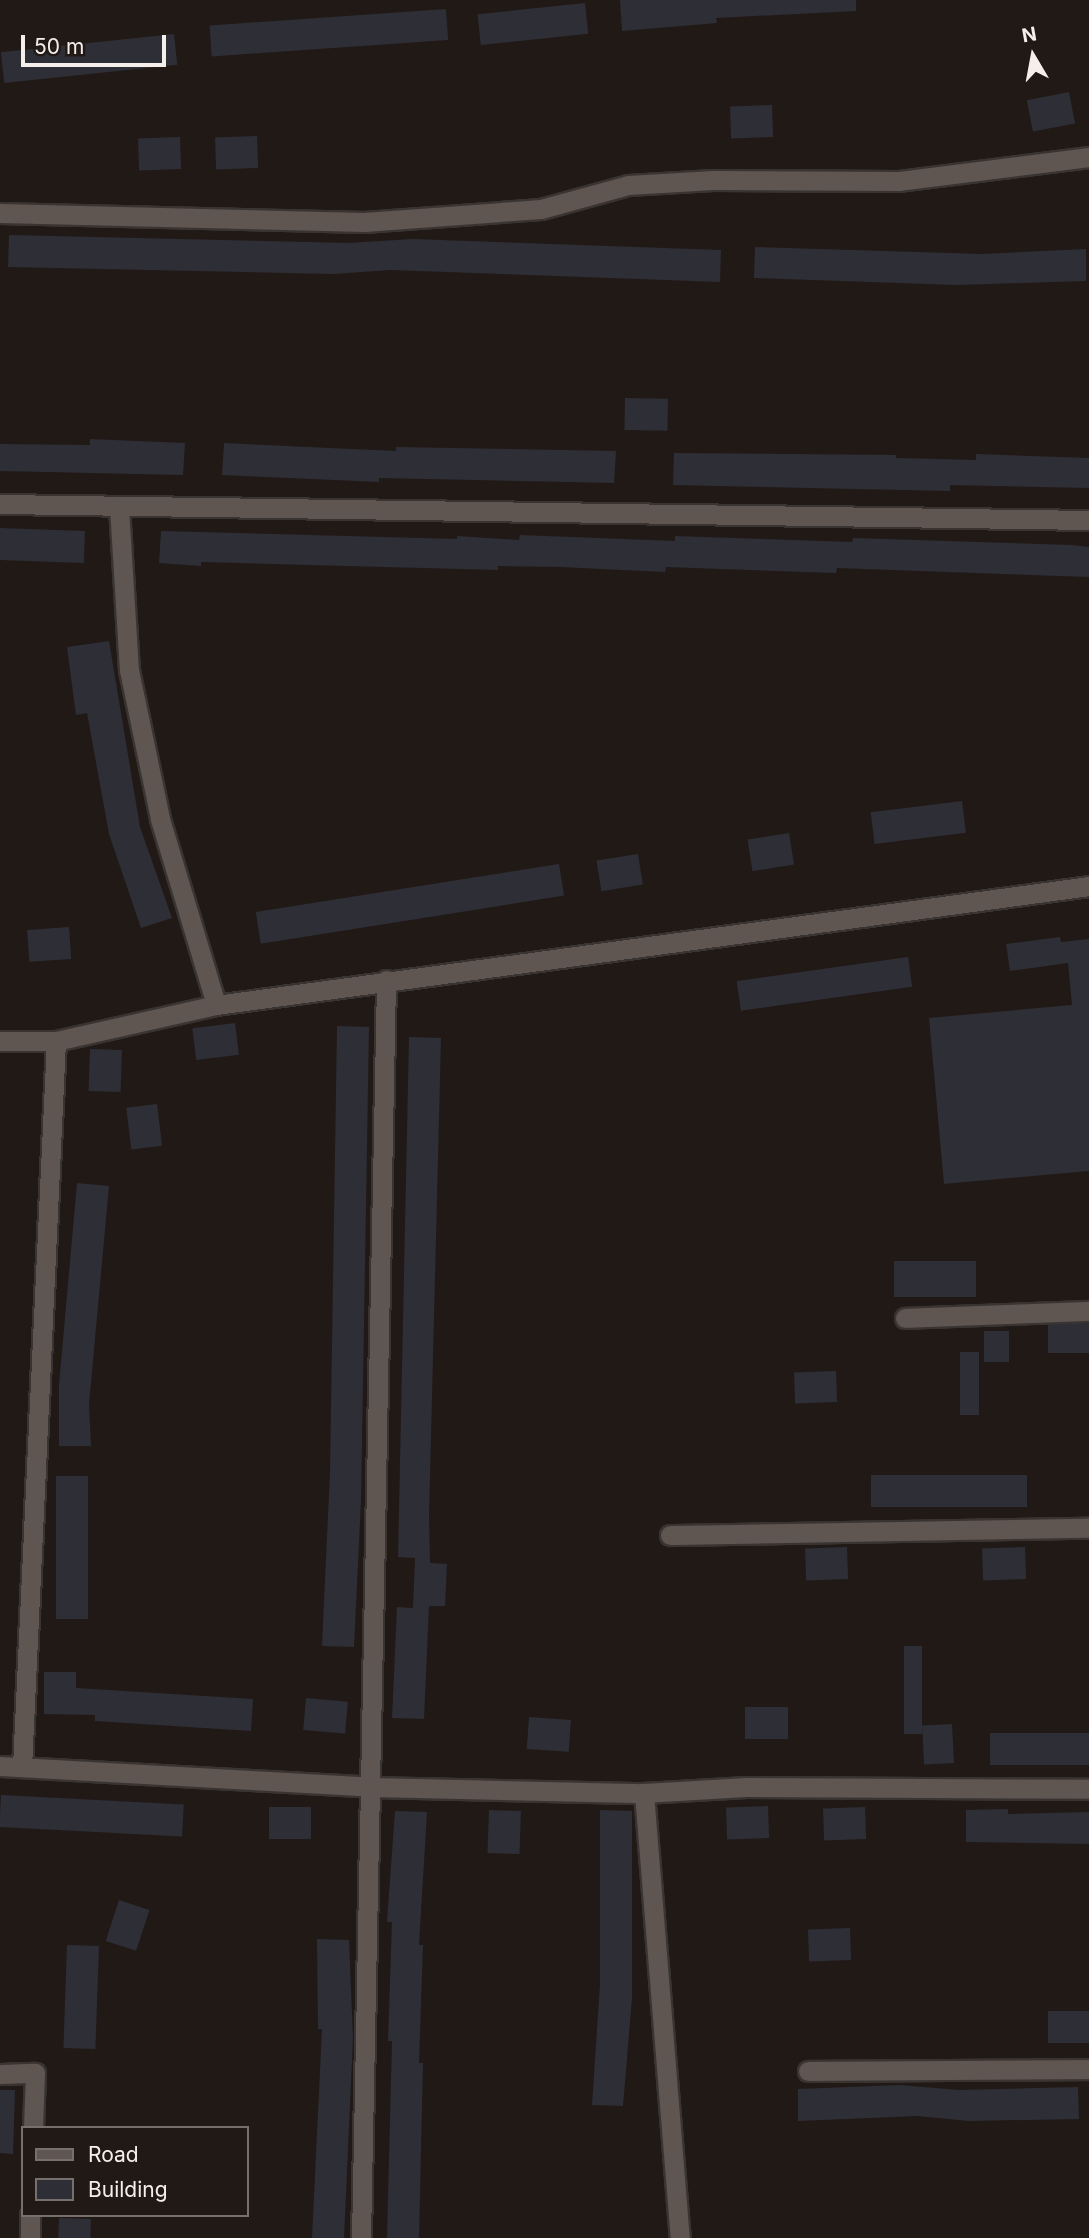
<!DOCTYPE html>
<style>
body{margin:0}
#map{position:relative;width:1089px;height:2238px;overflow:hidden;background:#211915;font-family:Inter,sans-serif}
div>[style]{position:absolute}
.building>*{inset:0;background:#2e2e37;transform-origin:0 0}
.roads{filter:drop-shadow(2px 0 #393432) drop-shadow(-2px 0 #393432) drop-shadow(0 2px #393432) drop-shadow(0 -2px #393432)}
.minor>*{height:19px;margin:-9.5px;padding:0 9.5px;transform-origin:9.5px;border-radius:9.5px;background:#5f5551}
span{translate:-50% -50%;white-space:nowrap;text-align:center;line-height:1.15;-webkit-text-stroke:5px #211915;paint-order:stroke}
.legend{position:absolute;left:21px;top:2126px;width:228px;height:91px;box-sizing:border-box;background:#211915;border:2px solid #766f6b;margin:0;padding:9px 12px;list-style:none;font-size:21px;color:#f5efec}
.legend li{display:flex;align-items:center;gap:14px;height:35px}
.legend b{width:35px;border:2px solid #766f6b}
.north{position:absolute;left:998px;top:21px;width:70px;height:70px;-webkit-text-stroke:5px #211915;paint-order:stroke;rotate:350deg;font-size:19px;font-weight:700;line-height:28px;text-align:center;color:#f5efec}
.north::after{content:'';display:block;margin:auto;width:24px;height:32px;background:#f5efec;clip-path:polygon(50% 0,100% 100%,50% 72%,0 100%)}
.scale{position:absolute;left:21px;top:35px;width:145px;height:32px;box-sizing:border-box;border:4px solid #f5efec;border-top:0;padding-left:9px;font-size:21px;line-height:24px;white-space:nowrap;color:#f5efec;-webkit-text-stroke:5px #211915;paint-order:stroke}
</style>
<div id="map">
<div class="building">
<i style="clip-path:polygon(620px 0,856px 0,856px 11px,716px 18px,717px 23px,622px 31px)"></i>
<i style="left:585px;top:3px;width:31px;height:108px;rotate:84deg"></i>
<i style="left:446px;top:9px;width:31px;height:237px;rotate:86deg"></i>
<i style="left:174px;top:34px;width:31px;height:174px;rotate:84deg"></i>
<i style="left:1069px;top:92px;width:32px;height:43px;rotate:79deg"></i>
<i style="left:772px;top:105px;width:32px;height:42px;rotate:88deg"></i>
<i style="left:257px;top:136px;width:32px;height:42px;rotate:88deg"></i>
<i style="left:180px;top:137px;width:32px;height:42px;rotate:88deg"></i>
<i style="clip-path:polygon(9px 235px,348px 243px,413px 239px,721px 250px,720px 282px,390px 270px,333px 274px,8px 267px)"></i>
<i style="clip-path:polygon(755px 247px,982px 254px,1086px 249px,1086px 281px,957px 285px,754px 278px)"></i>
<i style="left:625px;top:398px;width:43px;height:32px;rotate:1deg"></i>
<i style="clip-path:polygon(90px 439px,185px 443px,183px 475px,0 471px,0 444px,90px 445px)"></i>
<i style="clip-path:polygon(224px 443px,396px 451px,396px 447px,616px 451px,614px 483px,379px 478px,379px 482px,222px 475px)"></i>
<i style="clip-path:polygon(674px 453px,896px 455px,896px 458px,976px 460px,976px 454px,1089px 458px,1089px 488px,950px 485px,950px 491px,673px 485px)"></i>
<i style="left:0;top:528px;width:85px;height:32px;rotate:2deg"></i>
<i style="clip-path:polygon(161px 531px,457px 539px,457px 536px,519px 540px,520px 535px,675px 541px,675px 536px,852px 542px,853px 538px,1072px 545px,1089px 547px,1089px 577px,837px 568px,836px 573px,666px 567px,665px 572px,560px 567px,498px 566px,498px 570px,201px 562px,201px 566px,159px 563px)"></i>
<i style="clip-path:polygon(109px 641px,140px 827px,172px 918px,141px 928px,109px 834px,87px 713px,76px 715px,67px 647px)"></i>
<i style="left:962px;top:801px;width:32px;height:92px;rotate:83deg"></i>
<i style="left:789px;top:833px;width:32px;height:42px;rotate:81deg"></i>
<i style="left:638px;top:854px;width:31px;height:42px;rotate:81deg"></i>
<i style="left:559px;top:864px;width:32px;height:307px;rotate:81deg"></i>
<i style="left:69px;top:927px;width:32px;height:42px;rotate:86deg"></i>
<i style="clip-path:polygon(1060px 937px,1061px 942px,1089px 939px,1089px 1171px,944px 1184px,929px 1018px,1072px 1005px,1068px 963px,1010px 971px,1006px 944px)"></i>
<i style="left:908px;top:957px;width:30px;height:173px;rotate:82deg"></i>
<i style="left:235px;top:1023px;width:32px;height:43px;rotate:83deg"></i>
<i style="clip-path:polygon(337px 1026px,369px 1027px,361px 1501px,354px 1647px,322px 1646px,330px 1472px)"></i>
<i style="clip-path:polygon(409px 1037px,441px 1038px,429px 1516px,430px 1563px,447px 1564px,445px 1606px,429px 1606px,424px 1719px,392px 1718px,397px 1607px,413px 1608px,415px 1558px,398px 1557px)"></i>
<i style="left:90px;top:1049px;width:32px;height:42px;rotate:2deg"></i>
<i style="left:157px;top:1104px;width:42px;height:31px;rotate:83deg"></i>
<i style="clip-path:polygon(77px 1183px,109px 1186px,89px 1404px,91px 1446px,59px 1446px,59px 1385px)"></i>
<i style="left:976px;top:1261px;width:36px;height:82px;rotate:90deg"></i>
<i style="left:1089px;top:1323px;width:30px;height:41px;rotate:90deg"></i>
<i style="left:984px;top:1331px;width:25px;height:31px"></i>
<i style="left:960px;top:1352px;width:19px;height:63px"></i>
<i style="left:836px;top:1371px;width:31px;height:42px;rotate:88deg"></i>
<i style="left:1027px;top:1475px;width:32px;height:156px;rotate:90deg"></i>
<i style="left:56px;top:1476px;width:32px;height:143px"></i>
<i style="left:847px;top:1547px;width:32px;height:42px;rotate:88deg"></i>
<i style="left:1025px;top:1547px;width:32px;height:43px;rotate:88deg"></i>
<i style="left:904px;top:1646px;width:18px;height:88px"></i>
<i style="clip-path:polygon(44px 1672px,76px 1672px,76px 1688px,253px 1699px,251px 1731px,95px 1721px,95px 1715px,44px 1714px)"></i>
<i style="left:306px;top:1698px;width:42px;height:32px;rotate:5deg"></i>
<i style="left:788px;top:1707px;width:32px;height:43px;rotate:90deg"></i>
<i style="left:529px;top:1717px;width:42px;height:32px;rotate:4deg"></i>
<i style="left:952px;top:1724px;width:39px;height:30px;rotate:87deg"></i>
<i style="left:990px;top:1733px;width:99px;height:32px"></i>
<i style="left:1px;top:1795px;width:183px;height:32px;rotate:3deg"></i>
<i style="left:768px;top:1806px;width:32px;height:42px;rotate:88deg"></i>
<i style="left:269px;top:1807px;width:42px;height:32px"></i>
<i style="left:865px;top:1807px;width:32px;height:42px;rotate:88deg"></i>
<i style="clip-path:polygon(1008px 1809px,1008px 1814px,1089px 1812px,1089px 1844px,966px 1842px,966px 1810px)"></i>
<i style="left:489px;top:1810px;width:32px;height:43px;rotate:2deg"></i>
<i style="clip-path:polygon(600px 1810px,632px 1811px,632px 1998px,623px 2106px,592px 2105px,600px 1985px)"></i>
<i style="clip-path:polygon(395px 1811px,427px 1812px,419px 1945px,423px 1945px,419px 2063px,423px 2063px,419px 2238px,387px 2238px,392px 2041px,388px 2041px,392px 1922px,387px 1922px)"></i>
<i style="left:119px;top:1900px;width:32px;height:43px;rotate:18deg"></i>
<i style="left:850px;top:1928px;width:32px;height:42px;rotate:88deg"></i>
<i style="clip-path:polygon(317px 1939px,349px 1940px,353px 2038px,344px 2238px,312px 2238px,322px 2029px,318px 2029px)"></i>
<i style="left:67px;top:1945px;width:32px;height:103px;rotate:2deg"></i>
<i style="left:1089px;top:2011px;width:32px;height:41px;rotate:90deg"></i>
<i style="clip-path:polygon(900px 2085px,959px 2090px,1078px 2087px,1079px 2119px,969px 2121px,917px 2116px,798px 2121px,798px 2089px)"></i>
<i style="clip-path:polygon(0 2090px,15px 2090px,13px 2154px,0 2153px)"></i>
<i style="left:59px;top:2218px;width:32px;height:20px;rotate:2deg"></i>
</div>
<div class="roads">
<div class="minor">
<i style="left:0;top:213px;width:364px;rotate:1.4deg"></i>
<i style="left:364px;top:222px;width:177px;rotate:-4.2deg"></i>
<i style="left:541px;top:209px;width:90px;rotate:-15.4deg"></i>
<i style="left:628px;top:185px;width:85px;rotate:-3.4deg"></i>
<i style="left:713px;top:180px;width:186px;rotate:0.3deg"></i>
<i style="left:899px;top:181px;width:192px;rotate:-7.2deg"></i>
<i style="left:0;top:504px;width:1089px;rotate:0.84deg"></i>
<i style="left:119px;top:507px;width:163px;rotate:86.5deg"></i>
<i style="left:129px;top:670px;width:152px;rotate:78.2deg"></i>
<i style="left:160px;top:819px;width:194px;rotate:73.2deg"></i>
<i style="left:0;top:1041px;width:56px"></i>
<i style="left:56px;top:1041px;width:164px;rotate:-12.7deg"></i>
<i style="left:216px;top:1005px;width:881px;rotate:-7.76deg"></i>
<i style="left:905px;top:1318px;width:184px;rotate:-2.2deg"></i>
<i style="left:670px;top:1535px;width:419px;rotate:-1deg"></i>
<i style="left:0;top:1766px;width:373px;rotate:3.2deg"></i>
<i style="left:372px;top:1787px;width:272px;rotate:1.3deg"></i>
<i style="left:644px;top:1793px;width:102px;rotate:-3.4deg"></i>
<i style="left:746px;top:1787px;width:343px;rotate:0.3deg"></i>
<i style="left:22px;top:1767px;width:727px;rotate:-87.32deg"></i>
<i style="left:644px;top:1793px;width:446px;rotate:85.4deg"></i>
<i style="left:808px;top:2071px;width:281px;rotate:-0.4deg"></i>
<i style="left:0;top:2074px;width:35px;rotate:-2deg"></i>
<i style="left:35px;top:2073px;width:55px;rotate:92.1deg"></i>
<i style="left:30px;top:2238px;width:23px;rotate:-90deg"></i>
<i style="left:361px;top:2238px;width:1258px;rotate:-88.86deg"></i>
</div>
</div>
<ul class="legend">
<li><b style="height:9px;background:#5f5551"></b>Road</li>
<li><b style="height:19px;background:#2e2e37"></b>Building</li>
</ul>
<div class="north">N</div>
<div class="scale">50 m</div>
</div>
